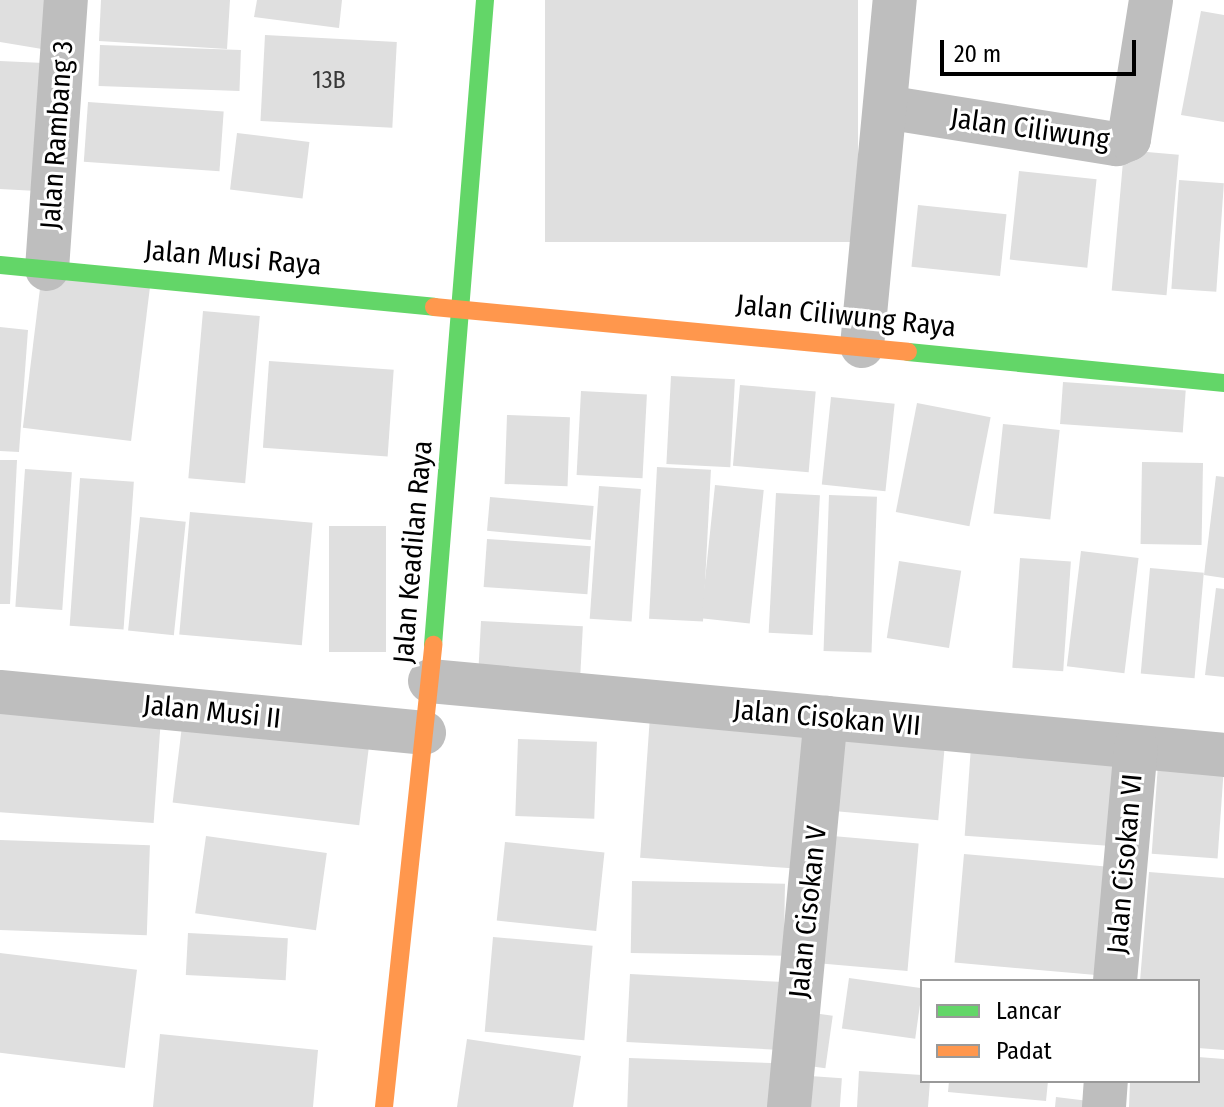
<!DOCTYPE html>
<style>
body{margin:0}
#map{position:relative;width:1224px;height:1107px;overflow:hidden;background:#fff;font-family:"Fira Sans Condensed",sans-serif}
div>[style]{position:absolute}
.building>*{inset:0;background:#dfdfdf;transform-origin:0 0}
.street>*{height:44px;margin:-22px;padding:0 22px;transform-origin:22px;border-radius:22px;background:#bebebe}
.fast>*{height:18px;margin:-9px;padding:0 9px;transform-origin:9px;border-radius:9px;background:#63d668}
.slow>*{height:18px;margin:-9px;padding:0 9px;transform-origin:9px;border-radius:9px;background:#ff974d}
span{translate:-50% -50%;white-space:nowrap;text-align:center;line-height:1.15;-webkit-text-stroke:6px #fff;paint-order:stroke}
.number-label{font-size:24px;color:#383838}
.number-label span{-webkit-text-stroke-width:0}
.street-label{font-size:28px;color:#000}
.legend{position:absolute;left:920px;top:979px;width:280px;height:104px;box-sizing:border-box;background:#fff;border:2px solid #999;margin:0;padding:10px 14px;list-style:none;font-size:24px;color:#000}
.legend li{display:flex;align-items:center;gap:16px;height:40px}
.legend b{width:40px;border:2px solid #999}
.scale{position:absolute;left:940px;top:40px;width:196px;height:36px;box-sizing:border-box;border:4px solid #000;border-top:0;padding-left:10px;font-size:24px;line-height:28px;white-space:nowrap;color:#000;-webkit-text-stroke:6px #fff;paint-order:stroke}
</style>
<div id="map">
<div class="building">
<i style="clip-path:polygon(0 0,50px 0,42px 49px,0 42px)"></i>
<i style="clip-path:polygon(101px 0,230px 0,227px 49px,99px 41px)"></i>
<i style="clip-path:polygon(257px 0,342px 0,339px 28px,254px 17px)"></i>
<i style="left:545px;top:0;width:313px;height:242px"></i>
<i style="clip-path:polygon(1201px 11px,1224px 15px,1224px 122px,1181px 115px)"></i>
<i style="left:265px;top:35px;width:132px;height:86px;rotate:3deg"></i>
<i style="left:100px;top:45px;width:141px;height:41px;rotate:2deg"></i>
<i style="clip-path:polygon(0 61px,44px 63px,37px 191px,0 189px)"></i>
<i style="left:88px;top:102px;width:136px;height:60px;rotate:4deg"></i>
<i style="left:237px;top:133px;width:73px;height:57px;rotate:7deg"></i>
<i style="left:1124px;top:150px;width:55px;height:141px;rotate:5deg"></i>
<i style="left:1019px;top:171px;width:78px;height:89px;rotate:6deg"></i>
<i style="left:1179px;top:180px;width:45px;height:109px;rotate:4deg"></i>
<i style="left:918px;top:205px;width:89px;height:62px;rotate:6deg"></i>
<i style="left:42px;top:272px;width:109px;height:157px;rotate:7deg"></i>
<i style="left:203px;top:311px;width:57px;height:168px;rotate:5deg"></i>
<i style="clip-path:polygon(0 327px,28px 330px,19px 452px,0 451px)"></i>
<i style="left:269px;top:361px;width:125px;height:87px;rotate:4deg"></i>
<i style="left:671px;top:376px;width:64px;height:88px;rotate:3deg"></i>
<i style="left:1063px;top:382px;width:123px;height:42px;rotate:4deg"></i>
<i style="left:740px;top:385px;width:76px;height:81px;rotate:5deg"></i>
<i style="left:581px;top:391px;width:66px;height:84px;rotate:3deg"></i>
<i style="left:831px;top:397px;width:64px;height:88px;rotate:6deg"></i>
<i style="left:917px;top:403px;width:75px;height:111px;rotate:11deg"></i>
<i style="left:507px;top:415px;width:63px;height:69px;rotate:2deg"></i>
<i style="left:1003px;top:424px;width:57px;height:90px;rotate:6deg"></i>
<i style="clip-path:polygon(0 460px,17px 460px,10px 604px,0 604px)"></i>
<i style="left:1142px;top:462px;width:61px;height:82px;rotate:1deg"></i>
<i style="left:657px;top:467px;width:54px;height:152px;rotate:3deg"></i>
<i style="left:25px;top:469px;width:47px;height:138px;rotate:4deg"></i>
<i style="clip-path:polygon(1216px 476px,1224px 477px,1224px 578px,1204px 575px)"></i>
<i style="left:80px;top:478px;width:54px;height:148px;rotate:4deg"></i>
<i style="left:715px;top:485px;width:49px;height:134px;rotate:6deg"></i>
<i style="left:599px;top:486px;width:42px;height:133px;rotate:4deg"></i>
<i style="left:776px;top:493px;width:44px;height:140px;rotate:3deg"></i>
<i style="left:829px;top:495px;width:48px;height:156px;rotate:2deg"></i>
<i style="left:490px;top:497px;width:104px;height:34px;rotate:5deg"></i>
<i style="left:190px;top:512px;width:123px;height:123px;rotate:5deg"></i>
<i style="left:140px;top:517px;width:46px;height:114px;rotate:6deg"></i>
<i style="left:329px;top:526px;width:57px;height:126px"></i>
<i style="left:487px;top:539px;width:104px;height:48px;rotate:4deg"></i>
<i style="left:1081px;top:551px;width:58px;height:116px;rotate:7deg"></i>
<i style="left:1020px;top:558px;width:51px;height:110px;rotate:4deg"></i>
<i style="left:899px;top:561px;width:63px;height:78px;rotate:9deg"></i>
<i style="left:1150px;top:568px;width:54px;height:106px;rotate:5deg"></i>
<i style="clip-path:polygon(1216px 588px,1224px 589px,1224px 677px,1205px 675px)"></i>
<i style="left:481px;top:621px;width:102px;height:49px;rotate:3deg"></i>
<i style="left:0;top:712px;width:161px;height:100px;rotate:4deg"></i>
<i style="left:650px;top:716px;width:156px;height:142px;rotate:4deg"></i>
<i style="left:182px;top:726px;width:188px;height:77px;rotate:7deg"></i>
<i style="left:837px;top:738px;width:108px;height:73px;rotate:5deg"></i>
<i style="left:518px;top:739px;width:79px;height:77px;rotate:2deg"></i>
<i style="left:971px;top:746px;width:154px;height:90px;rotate:4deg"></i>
<i style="left:1158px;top:764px;width:66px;height:90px;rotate:4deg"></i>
<i style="left:821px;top:835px;width:98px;height:128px;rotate:5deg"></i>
<i style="left:206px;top:836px;width:122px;height:78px;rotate:8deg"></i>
<i style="left:0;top:840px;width:150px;height:90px;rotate:2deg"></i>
<i style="left:505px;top:842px;width:100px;height:79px;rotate:6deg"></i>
<i style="left:964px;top:854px;width:142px;height:109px;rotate:5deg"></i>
<i style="clip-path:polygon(1149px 872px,1224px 878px,1224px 1050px,1198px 1048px,1198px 981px,1140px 981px)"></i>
<i style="left:632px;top:881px;width:153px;height:72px;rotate:1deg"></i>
<i style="left:188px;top:933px;width:100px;height:42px;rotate:3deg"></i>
<i style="left:493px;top:937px;width:100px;height:95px;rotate:5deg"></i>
<i style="left:0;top:953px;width:138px;height:99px;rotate:7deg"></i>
<i style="left:630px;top:974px;width:154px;height:68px;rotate:3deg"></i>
<i style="left:849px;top:978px;width:74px;height:51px;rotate:8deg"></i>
<i style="left:806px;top:1012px;width:27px;height:53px;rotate:8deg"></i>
<i style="clip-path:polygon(160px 1034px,318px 1050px,313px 1107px,153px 1107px)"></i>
<i style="clip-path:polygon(467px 1039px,581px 1056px,573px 1107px,457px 1107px)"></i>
<i style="clip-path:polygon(1198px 1057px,1224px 1059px,1224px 1107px,1129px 1107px,1130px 1081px,1198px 1081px)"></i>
<i style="left:629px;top:1058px;width:152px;height:49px;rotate:2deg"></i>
<i style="clip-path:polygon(859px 1071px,922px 1075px,930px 1081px,928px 1107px,857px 1107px)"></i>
<i style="left:796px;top:1075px;width:46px;height:32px;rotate:4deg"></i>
<i style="clip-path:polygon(949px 1081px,1048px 1081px,1046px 1101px,948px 1092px)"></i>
<i style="clip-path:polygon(1056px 1097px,1097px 1102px,1096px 1107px,1055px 1107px)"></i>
</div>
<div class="street">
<i style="left:885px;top:107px;width:235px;rotate:9.1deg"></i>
<i style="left:1117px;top:144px;width:13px;rotate:-23deg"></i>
<i style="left:1129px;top:139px;width:141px;rotate:-81deg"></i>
<i style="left:47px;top:269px;width:270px;rotate:-86deg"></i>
<i style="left:862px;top:346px;width:348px;rotate:-84.6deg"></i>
<i style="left:430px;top:681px;width:797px;rotate:5.32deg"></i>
<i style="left:0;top:692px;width:426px;rotate:5.5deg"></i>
<i style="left:1115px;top:981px;width:235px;rotate:-84.9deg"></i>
<i style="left:789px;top:1107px;width:391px;rotate:-84.6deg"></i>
<i style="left:1104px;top:1107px;width:26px;rotate:-86deg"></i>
</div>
<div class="fast">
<i style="left:0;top:265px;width:436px;rotate:5.5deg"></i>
<i style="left:908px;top:352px;width:318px;rotate:5.6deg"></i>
<i style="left:433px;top:645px;width:647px;rotate:-85.39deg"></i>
</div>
<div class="slow">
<i style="left:434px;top:307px;width:476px;rotate:5.4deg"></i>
<i style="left:384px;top:1107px;width:465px;rotate:-83.9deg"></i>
</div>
<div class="number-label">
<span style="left:329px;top:81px">13B</span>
</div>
<div class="street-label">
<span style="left:1030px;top:129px;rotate:8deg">Jalan Ciliwung</span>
<span style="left:57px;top:135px;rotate:-86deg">Jalan Rambang 3</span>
<span style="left:233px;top:258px;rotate:5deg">Jalan Musi Raya</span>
<span style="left:846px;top:316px;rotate:6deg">Jalan Ciliwung Raya</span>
<span style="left:413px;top:552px;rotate:-85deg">Jalan Keadilan Raya</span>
<span style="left:212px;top:712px;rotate:6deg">Jalan Musi II</span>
<span style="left:827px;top:718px;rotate:5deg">Jalan Cisokan VII</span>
<span style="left:1125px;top:864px;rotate:-85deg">Jalan Cisokan VI</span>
<span style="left:808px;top:912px;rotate:-84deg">Jalan Cisokan V</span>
</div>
<ul class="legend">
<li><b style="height:10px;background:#63d668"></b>Lancar</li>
<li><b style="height:10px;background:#ff974d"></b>Padat</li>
</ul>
<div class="scale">20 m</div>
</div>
